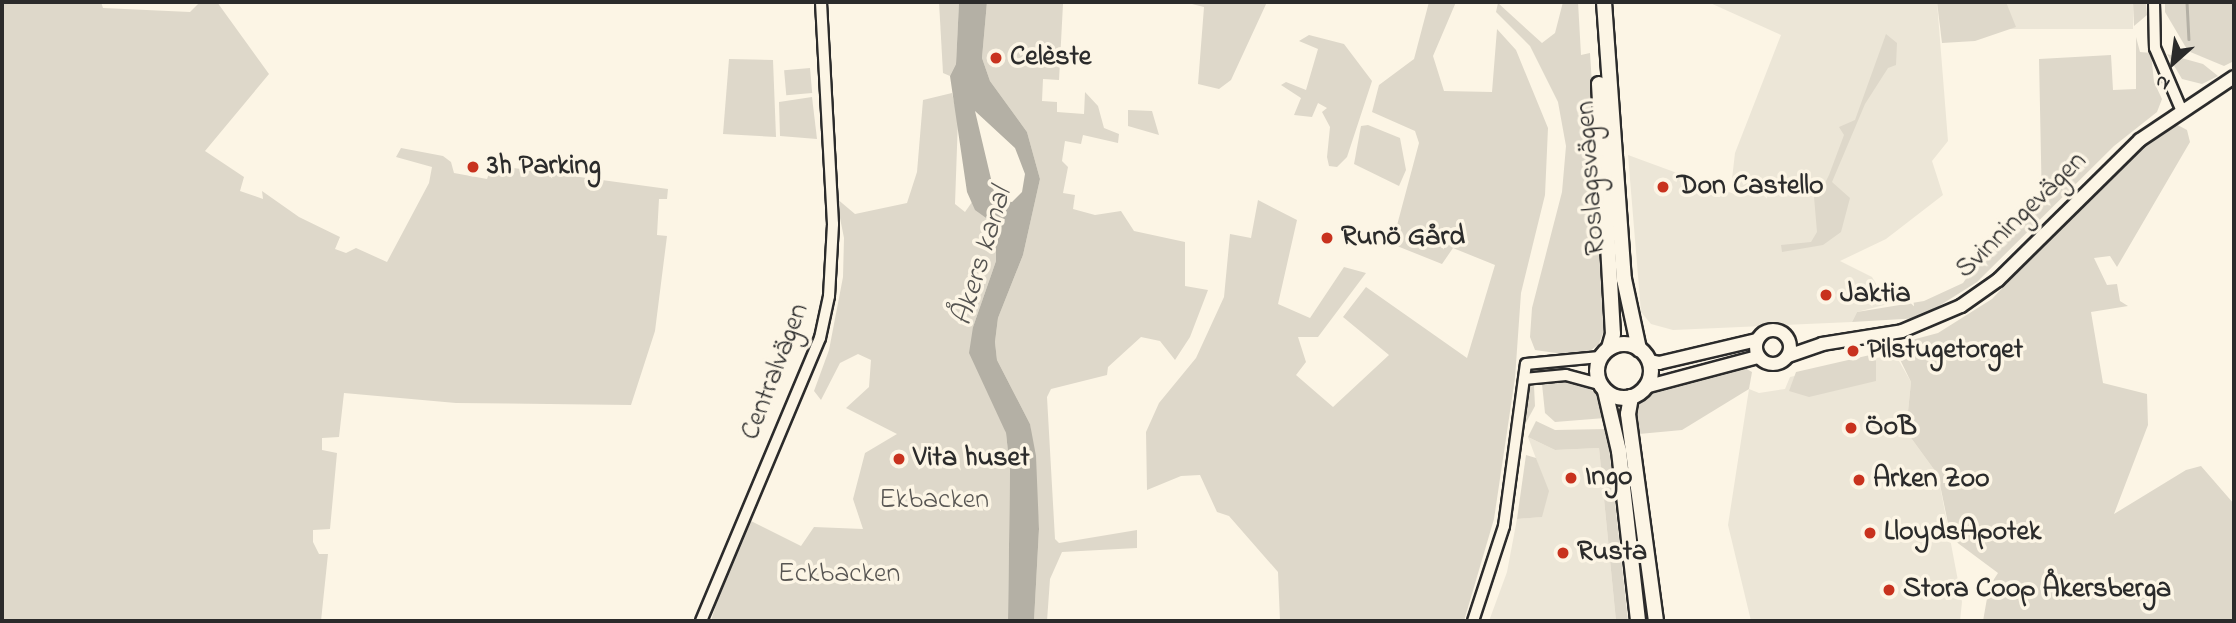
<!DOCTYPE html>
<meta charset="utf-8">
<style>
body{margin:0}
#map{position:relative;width:2236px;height:623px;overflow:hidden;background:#fcf5e5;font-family:"Indie Flower",sans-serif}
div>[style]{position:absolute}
.built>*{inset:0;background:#ece6d7;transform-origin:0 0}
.green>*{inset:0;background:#ded8ca;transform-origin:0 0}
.water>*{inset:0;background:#b4b0a5}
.stream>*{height:2.5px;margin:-1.25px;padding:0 1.25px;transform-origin:1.25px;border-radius:1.25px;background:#b4b0a5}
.roads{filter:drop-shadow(2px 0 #2b2b2b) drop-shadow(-2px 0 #2b2b2b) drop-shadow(0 2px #2b2b2b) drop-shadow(0 -2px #2b2b2b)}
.tertiary>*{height:10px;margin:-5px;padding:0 5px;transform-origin:5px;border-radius:5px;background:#fcf5e5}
.secondary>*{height:12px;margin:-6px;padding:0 6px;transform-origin:6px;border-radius:6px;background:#fcf5e5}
.secondary>.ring{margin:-6px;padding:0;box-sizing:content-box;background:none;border:12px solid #fcf5e5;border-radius:50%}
.primary>*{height:14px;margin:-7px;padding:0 7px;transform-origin:7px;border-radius:7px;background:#fcf5e5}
.primary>.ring{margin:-7px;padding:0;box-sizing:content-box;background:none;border:14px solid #fcf5e5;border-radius:50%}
.dots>*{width:19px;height:19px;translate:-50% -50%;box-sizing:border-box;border:4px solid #fcf5e5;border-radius:50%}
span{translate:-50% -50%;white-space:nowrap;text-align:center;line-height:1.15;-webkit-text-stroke:7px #fcf5e5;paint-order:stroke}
.poi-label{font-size:28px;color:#2b2b2b;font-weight:700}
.left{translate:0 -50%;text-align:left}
.street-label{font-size:28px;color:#2b2b2b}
.park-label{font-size:28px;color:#585653}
.water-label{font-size:30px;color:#545350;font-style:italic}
.frame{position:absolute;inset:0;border:4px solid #2b2b2b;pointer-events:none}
.north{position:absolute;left:2138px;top:28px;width:70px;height:70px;-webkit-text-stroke:5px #fcf5e5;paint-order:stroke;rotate:208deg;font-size:19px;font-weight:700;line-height:28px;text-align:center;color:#2b2b2b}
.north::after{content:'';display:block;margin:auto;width:24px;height:32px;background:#2b2b2b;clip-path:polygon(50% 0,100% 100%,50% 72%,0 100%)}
</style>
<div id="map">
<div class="built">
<i style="clip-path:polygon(1708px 2px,1937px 2px,1948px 141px,1932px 161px,1943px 195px,1886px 239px,1840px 261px,1872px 277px,1888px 304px,1857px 312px,1852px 322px,1673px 330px,1651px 324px,1641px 312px,1628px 155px,1737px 195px,1732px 179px,1735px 153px,1781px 35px)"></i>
<i style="left:2006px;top:2px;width:127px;height:27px"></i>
<i style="clip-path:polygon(1895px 354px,1911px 382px,1906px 431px,1938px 475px,1962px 602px,1960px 621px,1751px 621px,1728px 525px,1749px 389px,1759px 393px,1785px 389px,1790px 377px)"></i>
<i style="clip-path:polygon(1528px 437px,1555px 450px,1599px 448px,1616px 621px,1489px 621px,1507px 572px,1517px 519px,1541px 517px,1548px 491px)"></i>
</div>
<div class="green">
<i style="clip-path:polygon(2px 2px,101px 2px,103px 8px,190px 12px,200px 2px,217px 2px,269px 74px,205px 151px,244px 177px,240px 191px,263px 199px,262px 191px,299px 217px,340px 237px,335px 249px,346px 253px,356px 248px,387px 262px,429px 183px,432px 167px,396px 157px,401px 148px,443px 156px,451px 162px,454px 173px,487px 179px,492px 165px,668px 189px,667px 199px,659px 199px,657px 235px,667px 236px,655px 331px,631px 405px,456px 403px,344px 393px,339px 437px,322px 438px,322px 450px,337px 453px,330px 529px,313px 530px,313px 542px,319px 554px,328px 554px,321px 621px,2px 621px)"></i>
<i style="clip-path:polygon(939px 2px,959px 2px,956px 64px,950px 76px,943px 73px)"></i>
<i style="clip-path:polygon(987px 2px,1063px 4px,1059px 80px,1043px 79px,1042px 101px,1057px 102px,1057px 112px,1084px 114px,1085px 92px,1098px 106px,1104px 128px,1119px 134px,1118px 143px,1083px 135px,1081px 144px,1065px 141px,1062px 161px,1068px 167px,1063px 193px,1075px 195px,1073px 209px,1095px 215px,1121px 211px,1134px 231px,1185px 242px,1185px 286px,1208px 290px,1190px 337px,1175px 360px,1160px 341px,1141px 337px,1108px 367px,1107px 375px,1051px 389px,1047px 397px,1055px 539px,1059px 543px,1137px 530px,1137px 548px,1062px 552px,1050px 579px,1047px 621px,1034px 621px,1039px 529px,1030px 424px,997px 360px,995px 342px,998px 318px,1023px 255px,1040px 179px,1027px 132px,990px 81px,982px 58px)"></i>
<i style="clip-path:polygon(1184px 2px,1267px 2px,1231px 80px,1219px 89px,1198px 84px,1204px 7px)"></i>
<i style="clip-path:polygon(1429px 2px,1456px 2px,1433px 56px,1444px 91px,1492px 92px,1497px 29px,1516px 50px,1548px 128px,1545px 195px,1521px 293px,1515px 378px,1494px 519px,1464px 621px,1280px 621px,1278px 572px,1229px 516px,1217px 512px,1200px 475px,1181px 476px,1147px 490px,1146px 432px,1159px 403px,1196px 358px,1224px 297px,1230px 234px,1251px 238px,1258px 200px,1297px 220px,1278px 304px,1310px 318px,1344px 267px,1366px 273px,1318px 337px,1298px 337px,1306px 362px,1296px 375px,1333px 407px,1389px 355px,1343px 317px,1366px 287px,1467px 358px,1495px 265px,1453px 248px,1442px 264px,1392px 244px,1419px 143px,1415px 131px,1372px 112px,1379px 85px,1414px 59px)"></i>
<i style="clip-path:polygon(1563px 2px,1578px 2px,1581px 55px,1590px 53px,1607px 321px,1599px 344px,1586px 354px,1570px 355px,1535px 350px,1530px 337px,1532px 308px,1562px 192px,1566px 146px,1558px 102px,1530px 46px,1496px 12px,1498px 3px,1542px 43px,1555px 33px)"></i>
<i style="clip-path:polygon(1937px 2px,2006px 2px,2016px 27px,1975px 41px,1942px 43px)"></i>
<i style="clip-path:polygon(2133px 2px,2146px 2px,2147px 15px,2134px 26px)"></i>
<i style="clip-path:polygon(2165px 2px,2234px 2px,2234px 61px,2224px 66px,2188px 51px,2165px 12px)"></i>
<i style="clip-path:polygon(1886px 34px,1897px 43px,1896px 65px,1888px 68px,1865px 104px,1832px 182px,1850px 198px,1841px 232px,1823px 245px,1782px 252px,1781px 245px,1811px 242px,1817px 232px,1813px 185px,1824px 185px,1829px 175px,1844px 135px,1839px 127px,1855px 120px)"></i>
<i style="clip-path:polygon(1309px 35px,1344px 44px,1372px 81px,1347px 157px,1337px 167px,1329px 166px,1327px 157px,1330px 127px,1322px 112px,1327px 108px,1318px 103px,1312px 117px,1294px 115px,1301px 98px,1281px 85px,1286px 82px,1306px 90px,1318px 49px,1299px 41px)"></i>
<i style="clip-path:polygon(2136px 37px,2140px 52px,2151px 53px,2154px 82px,2162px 99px,2157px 112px,2114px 146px,1977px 282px,1920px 318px,1852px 322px,1857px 312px,1924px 301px,1963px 283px,1977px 263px,1974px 248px,1992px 250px,2042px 207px,2039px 59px,2111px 55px,2113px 90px,2136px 89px)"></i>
<i style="clip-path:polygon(2167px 54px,2203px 64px,2218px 76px,2202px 84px,2182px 79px)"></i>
<i style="clip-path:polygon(729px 59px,773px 60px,776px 137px,723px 134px)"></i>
<i style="left:810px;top:68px;width:25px;height:26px;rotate:85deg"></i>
<i style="clip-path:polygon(952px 93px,958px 119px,955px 204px,965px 212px,972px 202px,996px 225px,996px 261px,973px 327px,1006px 433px,1010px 470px,1008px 621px,711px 621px,732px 552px,751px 521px,801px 546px,814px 527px,863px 529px,853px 499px,865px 453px,897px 434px,846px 408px,869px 387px,871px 360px,858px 354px,840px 363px,821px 400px,814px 391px,829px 350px,843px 277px,844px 238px,836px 198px,855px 214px,907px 203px,917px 172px,923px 100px)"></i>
<i style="clip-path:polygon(812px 97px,817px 139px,780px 136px,779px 102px)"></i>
<i style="clip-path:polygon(1128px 110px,1152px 111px,1159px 135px,1128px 126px)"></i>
<i style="clip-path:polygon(2172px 122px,2187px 130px,2190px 142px,2117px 267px,2110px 256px,2094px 258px,2107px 285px,2117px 284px,2120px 301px,2128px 306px,2091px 312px,2103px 383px,2147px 394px,2148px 425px,2114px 514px,2186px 470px,2201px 466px,2234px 504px,2234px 621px,1983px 621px,1989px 587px,1998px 573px,1951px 538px,1938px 475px,1906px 431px,1911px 382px,1893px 345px,1938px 333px,1992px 299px,2110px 173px)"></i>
<i style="clip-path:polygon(1368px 125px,1400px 138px,1406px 170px,1399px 186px,1354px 164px,1361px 126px)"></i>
<i style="clip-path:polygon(1870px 355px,1876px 361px,1876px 381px,1809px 397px,1789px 391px,1796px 372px)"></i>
<i style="clip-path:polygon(1743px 367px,1752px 372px,1749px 389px,1682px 430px,1639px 434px,1633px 412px,1642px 399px,1664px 385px)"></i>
<i style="clip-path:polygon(1559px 380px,1582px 383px,1595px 393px,1605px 418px,1555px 422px,1545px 413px,1542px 384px)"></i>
<i style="clip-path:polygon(1534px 386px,1535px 406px,1523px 428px,1528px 387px)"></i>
<i style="clip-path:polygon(1536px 421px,1555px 430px,1607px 429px,1628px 621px,1616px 621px,1599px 448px,1555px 450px,1528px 437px)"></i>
<i style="clip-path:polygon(1526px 455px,1536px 458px,1549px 491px,1542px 517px,1517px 519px)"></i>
</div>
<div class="water">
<i style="clip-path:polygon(evenodd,959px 2px,987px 2px,982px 58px,990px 81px,1027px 132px,1040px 179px,1023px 255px,998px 318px,995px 342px,997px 360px,1030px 424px,1036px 456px,1039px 529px,1034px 621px,1008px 621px,1010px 470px,1006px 433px,969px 353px,973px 327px,996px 261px,996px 225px,975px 210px,967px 192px,950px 76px,956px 64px,959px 2px,975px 111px,1015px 148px,1025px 174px,1022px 192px,1012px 202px,996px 200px,975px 111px)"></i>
</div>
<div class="stream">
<i style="left:2187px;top:2px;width:37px;rotate:87deg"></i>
</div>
<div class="roads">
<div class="tertiary">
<i style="left:2154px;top:2px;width:46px;rotate:88.8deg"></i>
<i style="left:2155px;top:48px;width:66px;rotate:66.9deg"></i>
<i style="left:1524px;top:379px;width:42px;rotate:-5.4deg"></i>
<i style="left:1566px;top:375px;width:35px;rotate:15deg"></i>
<i style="left:701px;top:621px;width:307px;rotate:-67.2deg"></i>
<i style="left:820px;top:338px;width:43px;rotate:-77.9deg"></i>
<i style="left:829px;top:296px;width:72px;rotate:-86.8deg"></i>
<i style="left:833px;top:224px;width:222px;rotate:-93.1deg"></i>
<i style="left:1473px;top:621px;width:100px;rotate:-71.9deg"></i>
<i style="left:1504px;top:526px;width:163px;rotate:-82.3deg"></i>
<i style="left:1526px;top:364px;width:74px;rotate:-5.4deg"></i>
</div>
<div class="secondary">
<i class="ring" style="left:1756px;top:330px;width:22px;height:22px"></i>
<i style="left:1788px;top:356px;width:36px;rotate:-19deg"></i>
<i style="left:1822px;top:344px;width:81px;rotate:-9.2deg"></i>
<i style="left:1902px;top:331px;width:64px;rotate:-23deg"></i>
<i style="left:1961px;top:306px;width:45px;rotate:-35.1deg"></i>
<i style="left:1998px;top:280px;width:199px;rotate:-44.6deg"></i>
<i style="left:2140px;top:140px;width:113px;rotate:-33.8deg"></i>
<i style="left:1649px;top:361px;width:10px;rotate:11deg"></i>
<i style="left:1659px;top:363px;width:101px;rotate:-13.2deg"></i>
<i style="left:1645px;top:387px;width:117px;rotate:-14.9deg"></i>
</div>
<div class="primary">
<i style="left:1604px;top:2px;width:278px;rotate:85.9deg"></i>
<i style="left:1624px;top:279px;width:72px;rotate:77.9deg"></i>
<i style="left:1599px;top:84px;width:250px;rotate:86.8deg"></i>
<i style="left:1613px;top:334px;width:15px;rotate:106deg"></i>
<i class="ring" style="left:1597px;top:344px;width:40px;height:40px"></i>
<i style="left:1605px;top:391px;width:62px;rotate:76.9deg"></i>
<i style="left:1619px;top:451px;width:171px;rotate:83.6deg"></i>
<i style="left:1631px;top:397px;width:17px;rotate:100deg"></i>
<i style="left:1628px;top:414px;width:209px;rotate:82.3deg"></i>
</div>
</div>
<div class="dots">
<i style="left:996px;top:58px;background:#c8321e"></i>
<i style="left:473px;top:167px;background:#c8321e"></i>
<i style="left:1663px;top:187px;background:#c8321e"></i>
<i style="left:1327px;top:238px;background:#c8321e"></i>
<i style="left:1826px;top:295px;background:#c8321e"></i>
<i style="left:1853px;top:351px;background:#c8321e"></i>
<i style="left:1851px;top:428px;background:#c8321e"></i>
<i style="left:899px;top:459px;background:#c8321e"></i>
<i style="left:1571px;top:478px;background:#c8321e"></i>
<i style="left:1859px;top:480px;background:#c8321e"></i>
<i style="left:1870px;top:533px;background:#c8321e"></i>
<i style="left:1563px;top:553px;background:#c8321e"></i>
<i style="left:1889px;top:590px;background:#c8321e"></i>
</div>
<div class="poi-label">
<span class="left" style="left:1010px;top:58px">Celèste</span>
<span class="left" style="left:487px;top:167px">3h Parking</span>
<span class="left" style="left:1677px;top:187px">Don Castello</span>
<span class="left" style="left:1341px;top:238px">Runö Gård</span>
<span class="left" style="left:1840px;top:295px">Jaktia</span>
<span class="left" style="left:1867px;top:351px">Pilstugetorget</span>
<span class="left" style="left:1865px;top:428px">ÖoB</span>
<span class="left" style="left:913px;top:459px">Vita huset</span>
<span class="left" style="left:1585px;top:478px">Ingo</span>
<span class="left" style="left:1873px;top:480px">Arken Zoo</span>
<span class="left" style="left:1884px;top:533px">LloydsApotek</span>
<span class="left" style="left:1577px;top:553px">Rusta</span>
<span class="left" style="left:1903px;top:590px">Stora Coop Åkersberga</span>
</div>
<div class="street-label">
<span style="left:1592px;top:178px;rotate:-94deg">Roslagsvägen</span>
<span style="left:2022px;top:216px;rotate:-44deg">Svinningevägen</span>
<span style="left:776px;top:372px;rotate:-69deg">Centralvägen</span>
</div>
<div class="park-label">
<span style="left:934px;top:501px">Ekbacken</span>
<span style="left:839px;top:575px">Eckbacken</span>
</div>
<div class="water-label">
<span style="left:983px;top:257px;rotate:-73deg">Åkers kanal</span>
</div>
<div class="frame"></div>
<div class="north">N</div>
</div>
